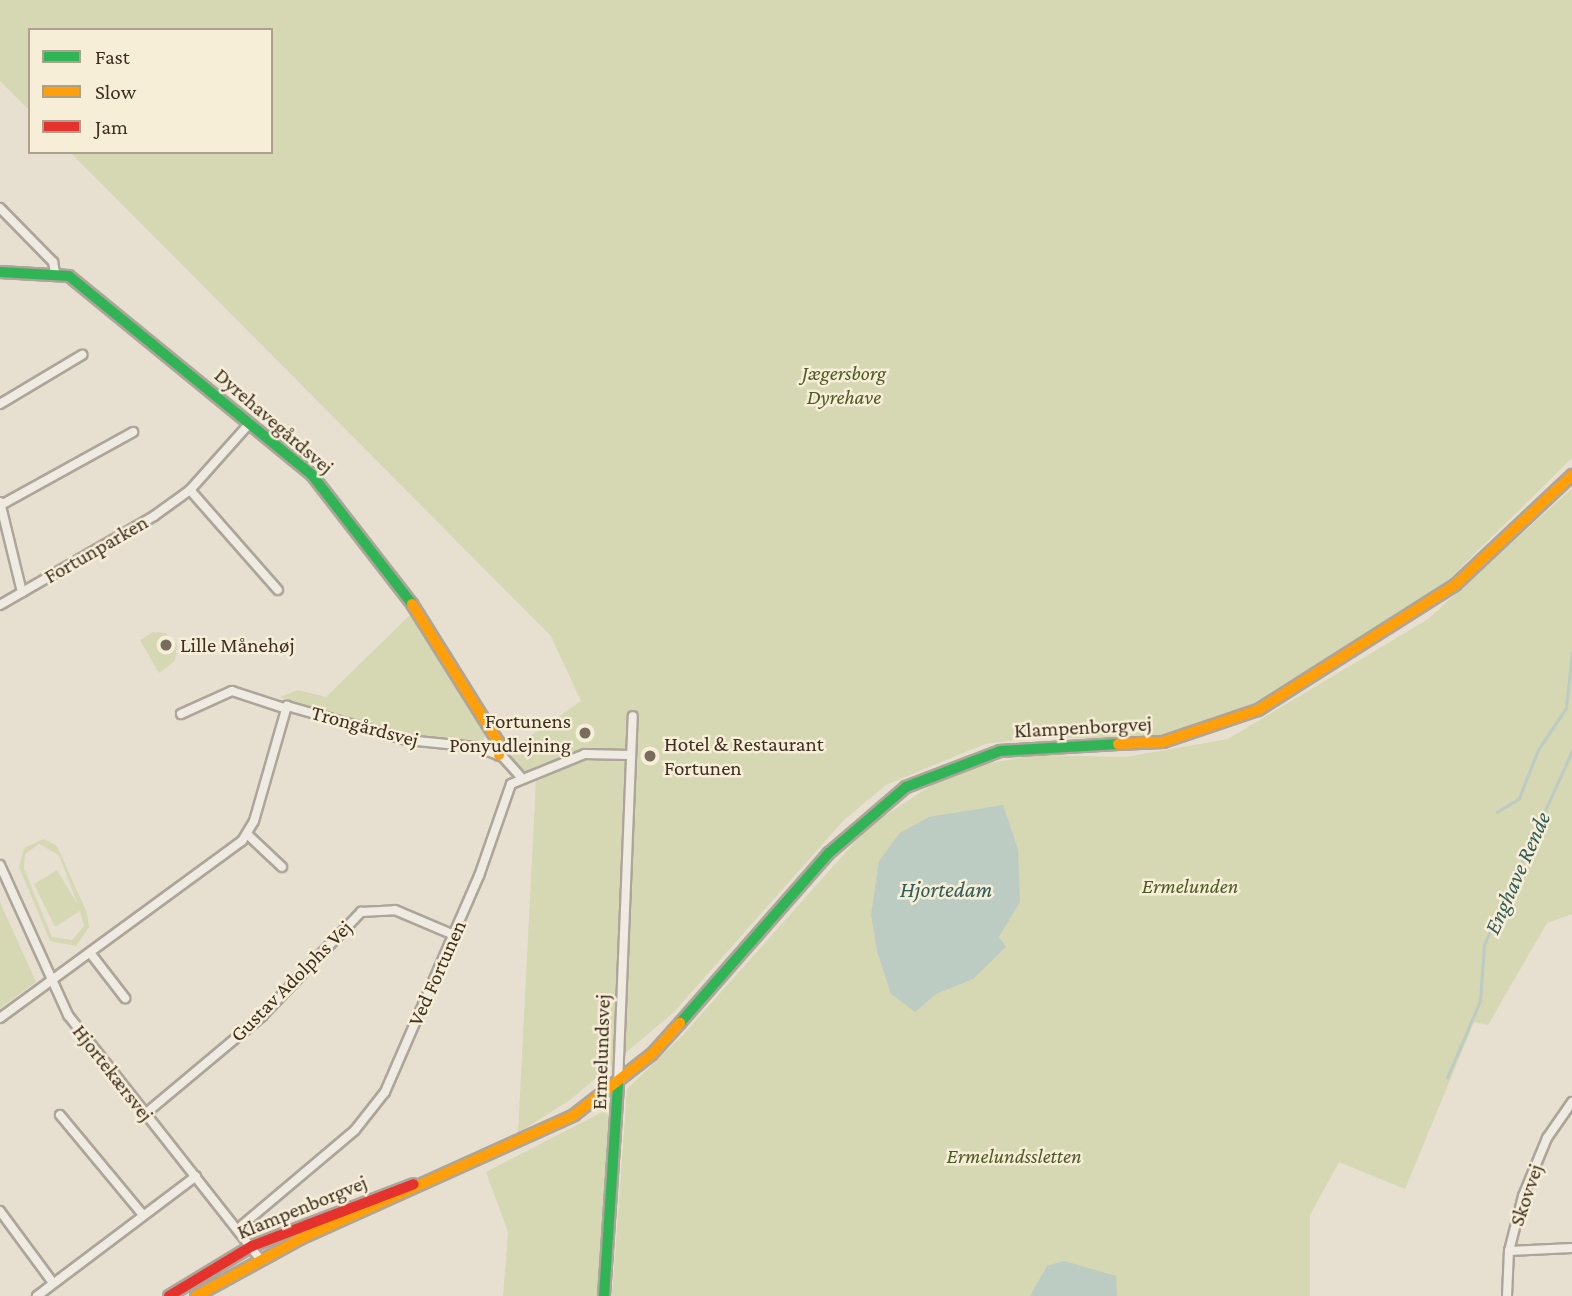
<!DOCTYPE html>
<meta charset="utf-8">
<style>
body{margin:0}
#map{position:relative;width:1572px;height:1296px;overflow:hidden;background:#e7e0d1;font-family:"Crimson Pro",serif}
div>[style]{position:absolute}
.green>*{inset:0;background:#d6d7b3}
.water>*{inset:0;background:#bcccc2}
.stream>*{height:2.5px;margin:-1.25px;padding:0 1.25px;transform-origin:1.25px;border-radius:1.25px;background:#bcccc2}
.roads{filter:drop-shadow(2px 0 #ada599) drop-shadow(-2px 0 #ada599) drop-shadow(0 2px #ada599) drop-shadow(0 -2px #ada599)}
.street>*{height:8px;margin:-4px;padding:0 4px;transform-origin:4px;border-radius:4px;background:#efebe3}
.fast>*{height:10px;margin:-5px;padding:0 5px;transform-origin:5px;border-radius:5px;background:#30b455}
.slow>*{height:10px;margin:-5px;padding:0 5px;transform-origin:5px;border-radius:5px;background:#ff9f0a}
.jam>*{height:10px;margin:-5px;padding:0 5px;transform-origin:5px;border-radius:5px;background:#e5322d}
.dots>*{width:19px;height:19px;translate:-50% -50%;box-sizing:border-box;border:4px solid #f7eed8;border-radius:50%}
span{translate:-50% -50%;white-space:nowrap;text-align:center;line-height:1.15;-webkit-text-stroke:5px #f7eed8;paint-order:stroke}
.park-label{font-size:21px;color:#4d5a26;font-style:italic}
.street-label{font-size:21px;color:#3d2e20}
.poi-label{font-size:21px;color:#3d2e20}
.left{translate:0 -50%;text-align:left}
.right{translate:-100% -50%;text-align:right}
.water-label{font-size:23px;color:#2f5d5a;font-style:italic}
.legend{position:absolute;left:28px;top:28px;width:245px;height:126px;box-sizing:border-box;background:#f7eed8;border:2px solid #ada18e;margin:0;padding:9px 12px;list-style:none;font-size:21px;color:#3d2e20}
.legend li{display:flex;align-items:center;gap:14px;height:35px}
.legend b{width:35px;border:2px solid #ada18e}
</style>
<div id="map">
<div class="green">
<i style="clip-path:polygon(0 0,1572px 0,1572px 458px,1447px 581px,1251px 708px,1195px 732px,1139px 740px,1044px 737px,985px 744px,886px 785px,843px 821px,674px 1012px,570px 1100px,518px 1133px,536px 780px,501px 756px,581px 701px,551px 636px,70px 152px,271px 152px,271px 30px,30px 30px,30px 111px,0 81px)"></i>
<i style="clip-path:polygon(1572px 488px,1572px 914px,1547px 923px,1488px 1025px,1474px 1022px,1405px 1189px,1339px 1162px,1310px 1215px,1310px 1296px,612px 1296px,627px 1089px,680px 1038px,870px 825px,943px 778px,985px 764px,1036px 755px,1126px 757px,1228px 739px,1428px 619px)"></i>
<i style="clip-path:polygon(410px 615px,485px 734px,483px 743px,420px 740px,280px 697px,298px 690px,326px 697px)"></i>
<i style="clip-path:polygon(153px 632px,166px 633px,177px 645px,175px 661px,159px 673px,140px 640px)"></i>
<i style="clip-path:polygon(evenodd,44px 839px,57px 846px,87px 913px,89px 927px,76px 946px,50px 941px,19px 867px,24px 848px,44px 839px,39px 844px,59px 855px,78px 905px,57px 870px,34px 884px,55px 927px,80px 911px,84px 926px,72px 940px,52px 937px,24px 869px,25px 854px,39px 844px)"></i>
<i style="clip-path:polygon(0 902px,36px 982px,0 1008px)"></i>
<i style="clip-path:polygon(604px 1111px,611px 1118px,597px 1296px,503px 1296px,508px 1232px,486px 1172px)"></i>
</div>
<div class="water">
<i style="clip-path:polygon(1003px 805px,1018px 849px,1020px 902px,999px 937px,1006px 947px,973px 979px,936px 994px,915px 1012px,891px 994px,877px 951px,871px 915px,879px 861px,900px 833px,929px 817px)"></i>
<i style="clip-path:polygon(1064px 1261px,1116px 1276px,1117px 1296px,1030px 1296px,1047px 1266px)"></i>
</div>
<div class="stream">
<i style="left:1497px;top:812px;width:26px;rotate:-32deg"></i>
<i style="left:1519px;top:798px;width:52px;rotate:-68.4deg"></i>
<i style="left:1538px;top:750px;width:50px;rotate:-56.3deg"></i>
<i style="left:1566px;top:708px;width:55px;rotate:-83.8deg"></i>
<i style="left:1447px;top:1078px;width:84px;rotate:-66.8deg"></i>
<i style="left:1480px;top:1001px;width:56px;rotate:-85.9deg"></i>
<i style="left:1484px;top:945px;width:213px;rotate:-65.6deg"></i>
</div>
<div class="roads">
<div class="street">
<i style="left:0;top:208px;width:76px;rotate:45.5deg"></i>
<i style="left:53px;top:262px;width:10px;rotate:79deg"></i>
<i style="left:0;top:404px;width:96px;rotate:-30.9deg"></i>
<i style="left:190px;top:490px;width:133px;rotate:48.7deg"></i>
<i style="left:0;top:502px;width:93px;rotate:76.3deg"></i>
<i style="left:1px;top:505px;width:151px;rotate:-28.9deg"></i>
<i style="left:0;top:605px;width:178px;rotate:-30deg"></i>
<i style="left:154px;top:516px;width:44px;rotate:-35.8deg"></i>
<i style="left:190px;top:490px;width:90px;rotate:-48.2deg"></i>
<i style="left:181px;top:714px;width:56px;rotate:-24.3deg"></i>
<i style="left:232px;top:691px;width:55px;rotate:18.1deg"></i>
<i style="left:247px;top:834px;width:48px;rotate:43.3deg"></i>
<i style="left:0;top:865px;width:165px;rotate:65.6deg"></i>
<i style="left:68px;top:1015px;width:310px;rotate:51.8deg"></i>
<i style="left:91px;top:954px;width:56px;rotate:52.3deg"></i>
<i style="left:0;top:1018px;width:300px;rotate:-36.2deg"></i>
<i style="left:242px;top:841px;width:23px;rotate:-59deg"></i>
<i style="left:254px;top:821px;width:120px;rotate:-74deg"></i>
<i style="left:287px;top:706px;width:125px;rotate:15.8deg"></i>
<i style="left:407px;top:740px;width:70px;rotate:5.7deg"></i>
<i style="left:477px;top:747px;width:28px;rotate:21deg"></i>
<i style="left:503px;top:757px;width:25px;rotate:48deg"></i>
<i style="left:618px;top:1083px;width:367px;rotate:-87.7deg"></i>
<i style="left:145px;top:1114px;width:153px;rotate:-39.9deg"></i>
<i style="left:262px;top:1016px;width:144px;rotate:-46.4deg"></i>
<i style="left:361px;top:912px;width:34px;rotate:-3deg"></i>
<i style="left:395px;top:910px;width:64px;rotate:23deg"></i>
<i style="left:60px;top:1115px;width:130px;rotate:50.3deg"></i>
<i style="left:0;top:1211px;width:89px;rotate:53.6deg"></i>
<i style="left:240px;top:1227px;width:150px;rotate:-40.1deg"></i>
<i style="left:355px;top:1130px;width:48px;rotate:-51.7deg"></i>
<i style="left:385px;top:1092px;width:236px;rotate:-66.5deg"></i>
<i style="left:479px;top:876px;width:97px;rotate:-70.8deg"></i>
<i style="left:511px;top:784px;width:80px;rotate:-22.1deg"></i>
<i style="left:585px;top:754px;width:44px;rotate:1.3deg"></i>
<i style="left:1509px;top:1251px;width:63px;rotate:-2.7deg"></i>
<i style="left:37px;top:1296px;width:199px;rotate:-37deg"></i>
<i style="left:1507px;top:1296px;width:45px;rotate:-87.5deg"></i>
<i style="left:1509px;top:1251px;width:57px;rotate:-75.7deg"></i>
<i style="left:1523px;top:1196px;width:63px;rotate:-67.5deg"></i>
<i style="left:1547px;top:1138px;width:44px;rotate:-55.2deg"></i>
</div>
<div class="fast">
<i style="left:0;top:272px;width:69px;rotate:3.3deg"></i>
<i style="left:69px;top:276px;width:314px;rotate:39.3deg"></i>
<i style="left:312px;top:475px;width:163px;rotate:52.2deg"></i>
<i style="left:680px;top:1023px;width:226px;rotate:-48.8deg"></i>
<i style="left:829px;top:853px;width:101px;rotate:-40.6deg"></i>
<i style="left:906px;top:787px;width:101px;rotate:-21deg"></i>
<i style="left:1000px;top:751px;width:118px;rotate:-3.4deg"></i>
<i style="left:604px;top:1296px;width:213px;rotate:-86.2deg"></i>
</div>
<div class="slow">
<i style="left:412px;top:604px;width:164px;rotate:58deg"></i>
<i style="left:499px;top:743px;width:12px;rotate:90deg"></i>
<i style="left:1118px;top:744px;width:45px;rotate:-2.5deg"></i>
<i style="left:1163px;top:742px;width:100px;rotate:-18.6deg"></i>
<i style="left:1258px;top:710px;width:233px;rotate:-32.4deg"></i>
<i style="left:1455px;top:585px;width:161px;rotate:-43.2deg"></i>
<i style="left:196px;top:1296px;width:119px;rotate:-28.7deg"></i>
<i style="left:300px;top:1239px;width:301px;rotate:-24.3deg"></i>
<i style="left:574px;top:1115px;width:99px;rotate:-38deg"></i>
<i style="left:652px;top:1054px;width:42px;rotate:-47.9deg"></i>
</div>
<div class="jam">
<i style="left:169px;top:1296px;width:97px;rotate:-31.1deg"></i>
<i style="left:252px;top:1246px;width:173px;rotate:-20.9deg"></i>
</div>
</div>
<div class="dots">
<i style="left:166px;top:645px;background:#786c5e"></i>
<i style="left:585px;top:733px;background:#786c5e"></i>
<i style="left:650px;top:756px;background:#786c5e"></i>
</div>
<div class="park-label">
<span style="left:844px;top:385px">Jægersborg<br>Dyrehave</span>
<span style="left:1190px;top:886px">Ermelunden</span>
<span style="left:1014px;top:1156px">Ermelundssletten</span>
</div>
<div class="street-label">
<span style="left:274px;top:421px;rotate:41deg">Dyrehavegårdsvej</span>
<span style="left:96px;top:549px;rotate:-30deg">Fortunparken</span>
<span style="left:365px;top:726px;rotate:15deg">Trongårdsvej</span>
<span style="left:1083px;top:727px;rotate:-3deg">Klampenborgvej</span>
<span style="left:437px;top:973px;rotate:-66deg">Ved Fortunen</span>
<span style="left:291px;top:981px;rotate:-45deg">Gustav Adolphs Vej</span>
<span style="left:601px;top:1052px;rotate:-88deg">Ermelundsvej</span>
<span style="left:113px;top:1073px;rotate:52deg">Hjortekærsvej</span>
<span style="left:1526px;top:1195px;rotate:-71deg">Skovvej</span>
<span style="left:302px;top:1207px;rotate:-22deg">Klampenborgvej</span>
</div>
<div class="poi-label">
<span class="left" style="left:180px;top:645px">Lille Månehøj</span>
<span class="right" style="left:571px;top:733px">Fortunens<br>Ponyudlejning</span>
<span class="left" style="left:664px;top:756px">Hotel &amp; Restaurant<br>Fortunen</span>
</div>
<div class="water-label">
<span style="left:1517px;top:873px;rotate:-66deg">Enghave Rende</span>
<span style="left:946px;top:889px">Hjortedam</span>
</div>
<ul class="legend">
<li><b style="height:9px;background:#30b455"></b>Fast</li>
<li><b style="height:9px;background:#ff9f0a"></b>Slow</li>
<li><b style="height:9px;background:#e5322d"></b>Jam</li>
</ul>
</div>
